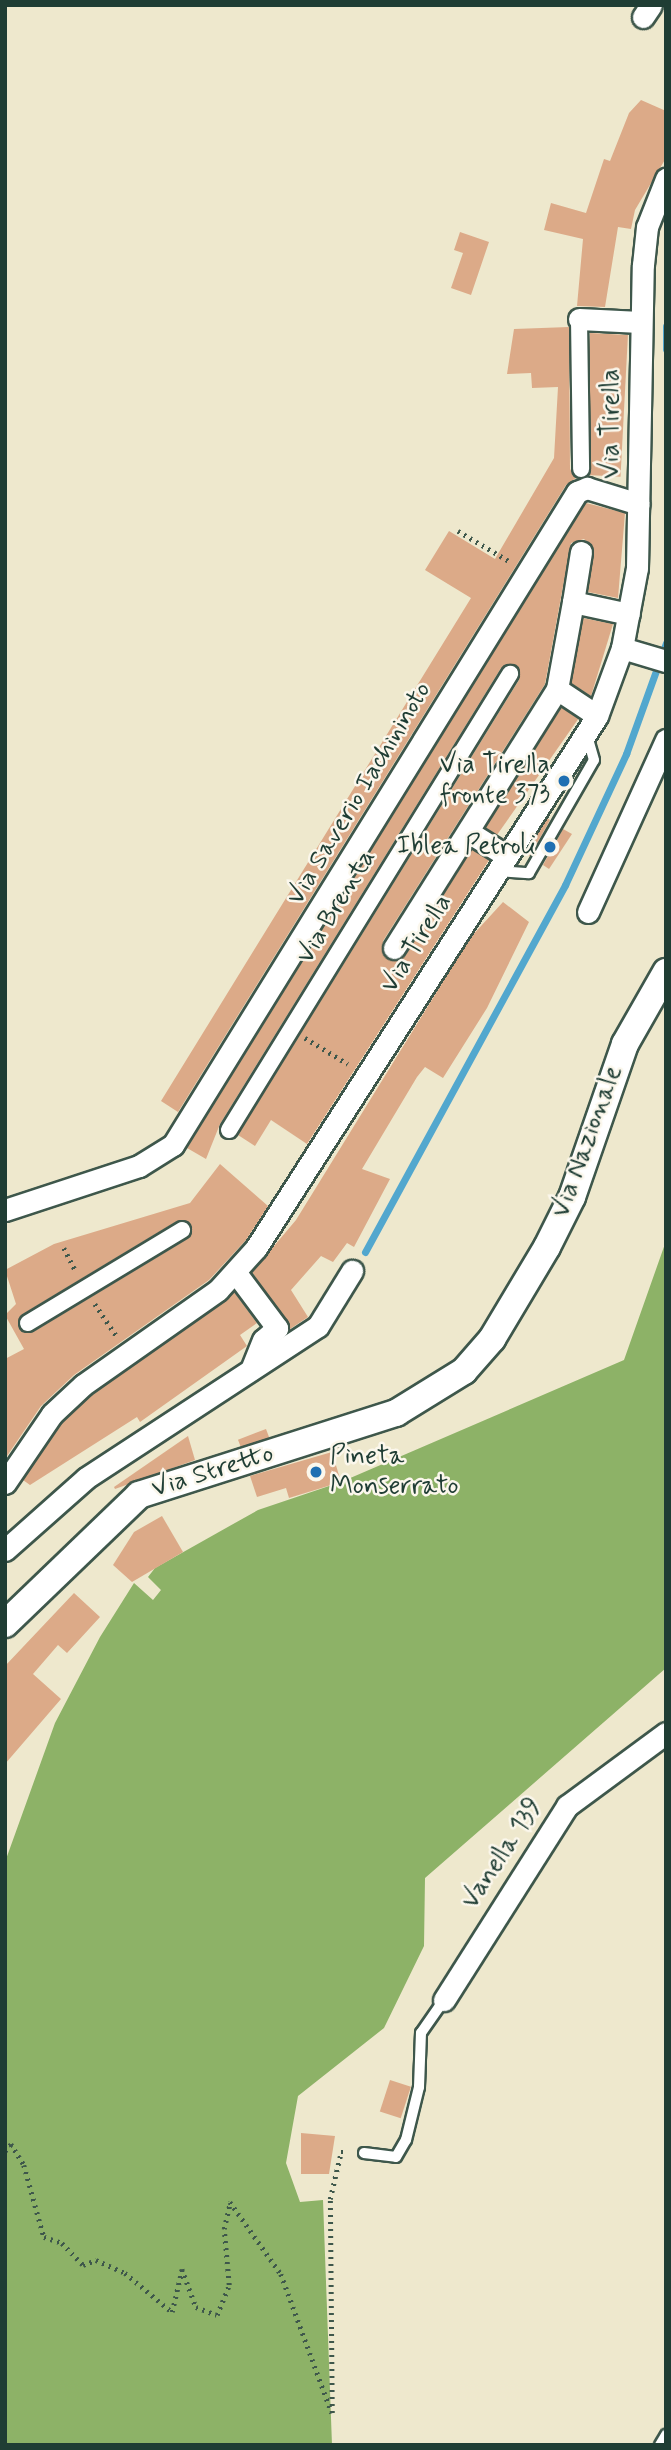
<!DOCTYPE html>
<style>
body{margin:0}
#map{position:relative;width:671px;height:2450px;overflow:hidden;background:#eee8cd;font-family:Mynerve,sans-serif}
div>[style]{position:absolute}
.forest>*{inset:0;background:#8db267}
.stream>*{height:7px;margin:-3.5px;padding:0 3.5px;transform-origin:3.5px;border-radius:3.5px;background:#52a7ce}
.building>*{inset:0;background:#dcaa88;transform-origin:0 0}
.path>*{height:4.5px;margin-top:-2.25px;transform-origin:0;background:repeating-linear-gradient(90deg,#3e574b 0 2px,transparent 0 7px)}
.roads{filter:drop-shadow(2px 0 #3e574b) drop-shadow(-2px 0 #3e574b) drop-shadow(0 2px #3e574b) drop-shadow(0 -2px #3e574b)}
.service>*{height:10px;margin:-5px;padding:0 5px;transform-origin:5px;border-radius:5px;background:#fff}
.pedestrian>*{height:16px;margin:-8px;padding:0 8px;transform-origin:8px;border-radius:8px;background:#fff}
.minor>*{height:21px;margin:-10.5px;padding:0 10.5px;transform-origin:10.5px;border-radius:10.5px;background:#fff}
.tertiary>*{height:26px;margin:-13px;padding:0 13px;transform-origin:13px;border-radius:13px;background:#fff}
.dots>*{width:19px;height:19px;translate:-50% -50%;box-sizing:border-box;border:4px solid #fbf7ec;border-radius:50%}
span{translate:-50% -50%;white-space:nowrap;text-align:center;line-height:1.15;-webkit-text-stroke:5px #fbf7ec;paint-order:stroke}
.street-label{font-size:26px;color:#1f3d34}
.poi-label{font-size:26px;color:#1f3d34}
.right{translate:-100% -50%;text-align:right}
.left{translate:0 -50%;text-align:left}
.frame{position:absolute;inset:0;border:7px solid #1f3d34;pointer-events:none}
</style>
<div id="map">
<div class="forest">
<i style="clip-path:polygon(666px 1241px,666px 1668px,425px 1878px,424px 1946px,384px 2028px,298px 2096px,286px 2163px,300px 2202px,323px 2200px,332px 2445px,5px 2445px,5px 1862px,55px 1723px,100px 1637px,134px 1583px,153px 1600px,161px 1590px,148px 1577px,155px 1568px,258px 1510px,341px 1482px,624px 1360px)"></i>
</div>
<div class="stream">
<i style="left:666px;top:326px;width:23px;rotate:90deg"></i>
<i style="left:365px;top:1252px;width:418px;rotate:-61.4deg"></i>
<i style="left:565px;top:885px;width:145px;rotate:-65deg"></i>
<i style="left:626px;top:754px;width:118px;rotate:-70.2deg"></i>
</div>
<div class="building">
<i style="clip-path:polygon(641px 100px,666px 111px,666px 158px,635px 210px,631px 229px,618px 227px,605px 307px,577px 306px,583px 239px,544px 230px,551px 203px,586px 213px,604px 159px,610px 161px,629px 113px)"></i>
<i style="clip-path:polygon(460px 232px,489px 242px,471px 295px,451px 288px,463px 253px,454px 250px)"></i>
<i style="clip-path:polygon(569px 327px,570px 469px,576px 478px,566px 485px,178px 1112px,161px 1101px,471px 598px,425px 570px,449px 531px,495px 559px,554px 458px,558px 387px,532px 388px,531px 373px,507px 374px,514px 329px)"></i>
<i style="left:590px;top:333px;width:38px;height:142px;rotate:3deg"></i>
<i style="clip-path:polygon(586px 503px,625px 513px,618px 598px,588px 592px,593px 548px,584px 539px,571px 543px,545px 684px,383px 941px,383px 955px,394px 961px,405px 956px,472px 849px,489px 860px,307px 1144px,271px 1120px,255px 1146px,238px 1135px,519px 680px,511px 664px,501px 668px,220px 1124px,206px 1159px,187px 1148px)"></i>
<i style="clip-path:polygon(583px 618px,613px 624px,591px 696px,571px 683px)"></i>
<i style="left:561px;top:707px;width:21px;height:142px;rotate:35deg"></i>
<i style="clip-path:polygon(547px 818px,550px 820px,530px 856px,525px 853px)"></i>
<i style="clip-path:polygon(563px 829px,572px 834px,549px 869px,543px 865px)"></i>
<i style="clip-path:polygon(503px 902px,529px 922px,487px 1008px,443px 1078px,425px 1067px,417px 1077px,362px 1169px,390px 1179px,354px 1247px,347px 1243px,333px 1262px,321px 1256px,291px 1290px,308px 1317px,290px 1329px,252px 1272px,296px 1220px,470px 938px)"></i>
<i style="clip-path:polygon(evenodd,220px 1164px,268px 1206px,246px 1240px,209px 1280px,74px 1375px,41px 1406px,5px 1459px,5px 1359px,24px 1349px,5px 1315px,16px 1304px,5px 1270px,54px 1244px,190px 1203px,220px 1164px,177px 1221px,191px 1225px,187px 1239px,33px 1332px,19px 1329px,23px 1314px,177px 1221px)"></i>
<i style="clip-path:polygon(234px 1292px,257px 1323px,240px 1335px,247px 1346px,140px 1422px,137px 1417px,30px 1485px,23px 1480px,62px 1423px,91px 1395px)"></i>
<i style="left:266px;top:1429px;width:9px;height:30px;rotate:69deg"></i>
<i style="clip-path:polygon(188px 1436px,195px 1460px,115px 1489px,114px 1487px)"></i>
<i style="clip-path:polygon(332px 1452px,341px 1482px,289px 1498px,286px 1488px,257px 1497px,250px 1476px)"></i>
<i style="clip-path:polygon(162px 1516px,183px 1552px,132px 1582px,113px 1565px,134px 1532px)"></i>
<i style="clip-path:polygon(74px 1593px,100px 1617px,67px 1653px,58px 1645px,33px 1674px,61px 1699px,5px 1764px,5px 1666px)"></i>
<i style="left:390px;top:2080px;width:22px;height:33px;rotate:18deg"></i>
<i style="clip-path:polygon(301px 2133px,335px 2136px,329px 2174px,301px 2174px)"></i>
</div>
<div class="path">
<i style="left:458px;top:531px;width:59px;rotate:30.5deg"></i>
<i style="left:305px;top:1038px;width:50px;rotate:31.2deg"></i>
<i style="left:64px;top:1248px;width:27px;rotate:63deg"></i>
<i style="left:95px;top:1304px;width:40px;rotate:56deg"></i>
<i style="left:5px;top:2151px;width:9px;rotate:-49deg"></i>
<i style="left:11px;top:2144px;width:25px;rotate:58deg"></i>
<i style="left:24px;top:2165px;width:75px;rotate:74.5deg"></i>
<i style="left:44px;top:2237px;width:19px;rotate:18deg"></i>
<i style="left:62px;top:2243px;width:30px;rotate:46deg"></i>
<i style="left:83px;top:2265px;width:14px;rotate:-21deg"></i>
<i style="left:96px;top:2260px;width:32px;rotate:24deg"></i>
<i style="left:125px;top:2273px;width:61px;rotate:39.7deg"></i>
<i style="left:172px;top:2312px;width:44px;rotate:-76.9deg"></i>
<i style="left:182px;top:2269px;width:40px;rotate:69.8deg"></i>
<i style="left:196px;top:2307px;width:22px;rotate:21deg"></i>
<i style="left:217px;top:2315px;width:32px;rotate:-68deg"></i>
<i style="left:229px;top:2285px;width:56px;rotate:-95.1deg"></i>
<i style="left:224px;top:2229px;width:28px;rotate:-77deg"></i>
<i style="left:230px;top:2202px;width:88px;rotate:54.7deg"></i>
<i style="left:281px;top:2274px;width:148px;rotate:69.9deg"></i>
<i style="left:332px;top:2413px;width:214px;rotate:-90.5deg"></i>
<i style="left:330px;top:2199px;width:48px;rotate:-76.8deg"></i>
<i style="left:341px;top:2152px;width:7px"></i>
</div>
<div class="roads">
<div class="service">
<i style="left:497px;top:871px;width:32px;rotate:4deg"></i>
<i style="left:529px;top:873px;width:130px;rotate:-60.1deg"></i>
<i style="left:594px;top:760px;width:25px;rotate:-106deg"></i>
<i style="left:364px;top:2153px;width:32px;rotate:7deg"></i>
<i style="left:396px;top:2157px;width:20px;rotate:-60deg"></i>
<i style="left:406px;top:2140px;width:55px;rotate:-76.2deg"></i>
<i style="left:419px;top:2087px;width:54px;rotate:-87.9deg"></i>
<i style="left:421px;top:2033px;width:40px;rotate:-55.1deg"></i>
<i style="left:660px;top:2445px;width:12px;rotate:-59deg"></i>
</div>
<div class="pedestrian">
<i style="left:579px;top:319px;width:150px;rotate:89.2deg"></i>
<i style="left:229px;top:1130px;width:536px;rotate:-58.36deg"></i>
<i style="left:28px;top:1323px;width:180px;rotate:-31.1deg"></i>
</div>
<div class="minor">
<i style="left:643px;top:17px;width:14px;rotate:-56deg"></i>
<i style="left:579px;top:319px;width:61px;rotate:2.8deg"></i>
<i style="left:581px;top:552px;width:51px;rotate:99.1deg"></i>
<i style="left:573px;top:602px;width:57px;rotate:12.1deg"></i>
<i style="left:622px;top:648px;width:46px;rotate:16.5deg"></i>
<i style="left:557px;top:689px;width:47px;rotate:33.7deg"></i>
<i style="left:470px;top:833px;width:44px;rotate:31.9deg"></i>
<i style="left:588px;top:912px;width:189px;rotate:-65.6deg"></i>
<i style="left:394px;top:948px;width:306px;rotate:-57.8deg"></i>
<i style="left:557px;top:689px;width:88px;rotate:-79.6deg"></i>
<i style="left:5px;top:1210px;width:141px;rotate:-18.2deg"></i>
<i style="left:139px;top:1166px;width:40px;rotate:-32deg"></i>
<i style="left:173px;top:1145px;width:768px;rotate:-58.26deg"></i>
<i style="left:577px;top:492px;width:11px;rotate:-22deg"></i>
<i style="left:587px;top:488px;width:54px;rotate:17.1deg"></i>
<i style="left:236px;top:1273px;width:69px;rotate:53.3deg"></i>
<i style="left:277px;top:1328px;width:18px;rotate:139deg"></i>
<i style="left:263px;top:1340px;width:32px;rotate:112deg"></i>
<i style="left:5px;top:1483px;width:83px;rotate:-55.7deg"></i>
<i style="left:52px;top:1414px;width:42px;rotate:-43.1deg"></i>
<i style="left:83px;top:1385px;width:165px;rotate:-35.1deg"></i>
<i style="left:218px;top:1290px;width:57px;rotate:-47.9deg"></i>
<i style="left:256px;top:1248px;width:632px;rotate:-57.34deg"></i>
<i style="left:597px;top:716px;width:72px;rotate:-69.8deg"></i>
<i style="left:622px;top:648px;width:81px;rotate:-79.4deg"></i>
<i style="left:637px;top:568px;width:303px;rotate:-88.9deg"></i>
<i style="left:643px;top:265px;width:38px;rotate:-84deg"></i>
<i style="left:647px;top:227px;width:52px;rotate:-68.4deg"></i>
<i style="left:5px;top:1550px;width:108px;rotate:-41.6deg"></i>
<i style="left:86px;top:1478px;width:277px;rotate:-33.2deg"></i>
<i style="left:318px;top:1326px;width:65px;rotate:-58.3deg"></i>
<i style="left:444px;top:2000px;width:230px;rotate:-57.6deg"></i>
<i style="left:567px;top:1806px;width:123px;rotate:-36.4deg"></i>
</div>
<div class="tertiary">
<i style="left:5px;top:1624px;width:186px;rotate:-43.9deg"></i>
<i style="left:139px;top:1495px;width:270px;rotate:-17.7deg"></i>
<i style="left:396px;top:1413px;width:80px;rotate:-31.7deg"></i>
<i style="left:464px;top:1371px;width:43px;rotate:-48.8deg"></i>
<i style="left:492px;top:1339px;width:107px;rotate:-59.1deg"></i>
<i style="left:547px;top:1247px;width:56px;rotate:-63.4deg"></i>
<i style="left:572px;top:1197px;width:162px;rotate:-70.9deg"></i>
<i style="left:625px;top:1044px;width:83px;rotate:-60.3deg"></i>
</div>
</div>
<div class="dots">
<i style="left:564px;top:781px;background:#1f6fb2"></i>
<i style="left:550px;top:847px;background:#1f6fb2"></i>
<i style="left:316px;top:1472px;background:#1f6fb2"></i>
</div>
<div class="street-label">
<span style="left:612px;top:424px;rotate:-90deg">Via Tirella</span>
<span style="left:360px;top:794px;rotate:-59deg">Via Saverio Iachininoto</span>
<span style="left:337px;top:907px;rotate:-59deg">Via Brenta</span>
<span style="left:417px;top:944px;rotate:-58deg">Via Tirella</span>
<span style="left:588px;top:1142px;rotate:-70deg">Via Nazionale</span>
<span style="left:213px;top:1472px;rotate:-17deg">Via Stretto</span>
<span style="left:503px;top:1854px;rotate:-57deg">Vanella 139</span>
</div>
<div class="poi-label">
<span class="right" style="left:550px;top:781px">Via Tirella<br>fronte 373</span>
<span class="right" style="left:536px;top:847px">Iblea Petroli</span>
<span class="left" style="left:330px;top:1472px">Pineta<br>Monserrato</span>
</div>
<div class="frame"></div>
</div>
